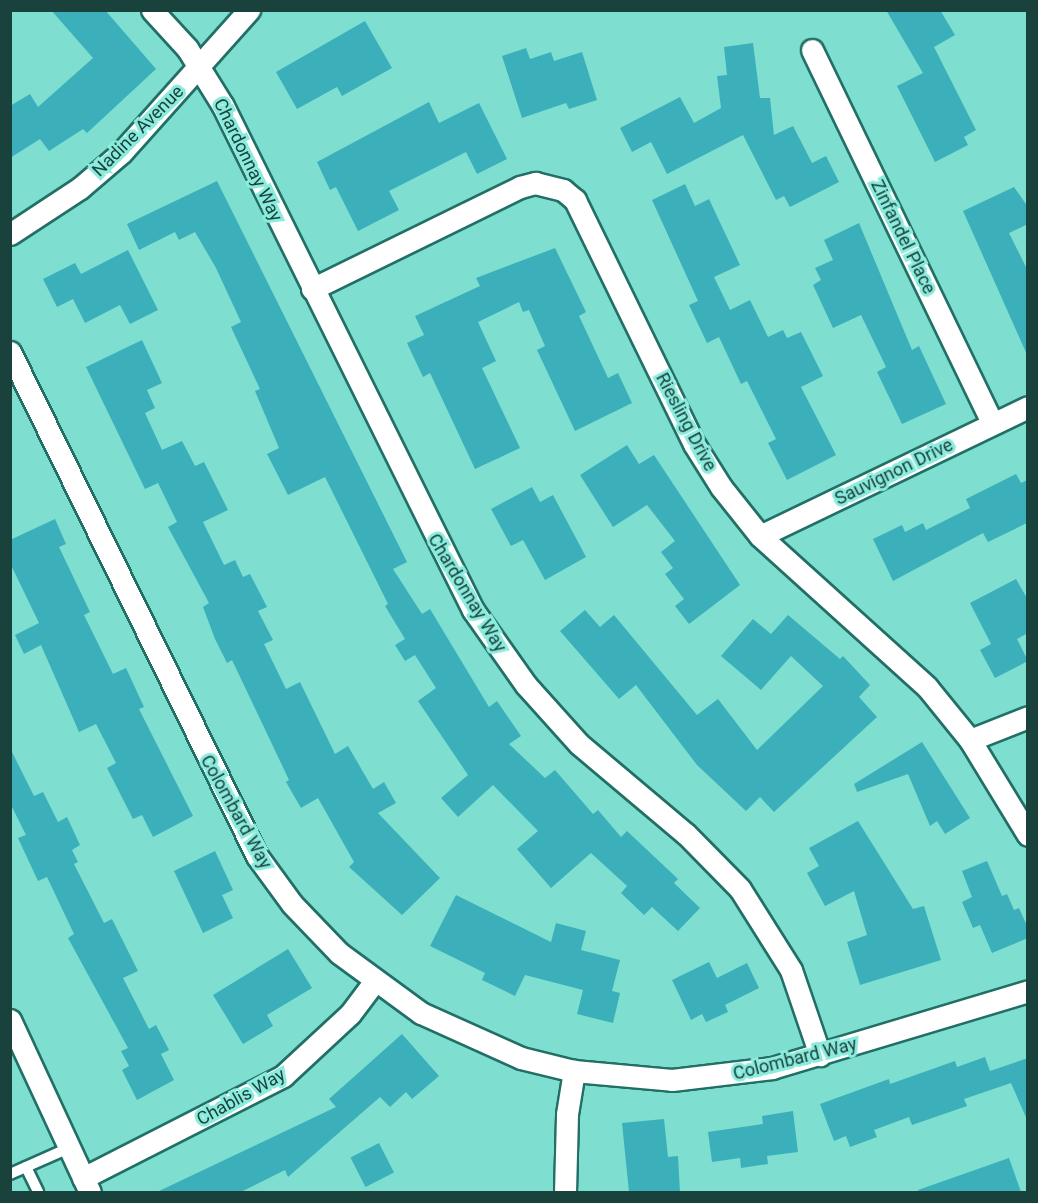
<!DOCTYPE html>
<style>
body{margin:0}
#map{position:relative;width:1038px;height:1203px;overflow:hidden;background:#7eded0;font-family:Roboto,sans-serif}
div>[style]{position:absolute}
.building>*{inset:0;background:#3bb0bb;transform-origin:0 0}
.roads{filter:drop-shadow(2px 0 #226f66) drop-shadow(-2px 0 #226f66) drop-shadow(0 2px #226f66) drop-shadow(0 -2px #226f66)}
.lane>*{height:10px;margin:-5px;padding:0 5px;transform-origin:5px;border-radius:5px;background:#fff}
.street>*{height:21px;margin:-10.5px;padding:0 10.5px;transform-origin:10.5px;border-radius:10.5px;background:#fff}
span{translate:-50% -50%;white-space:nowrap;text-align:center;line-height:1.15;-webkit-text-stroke:6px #8bebdd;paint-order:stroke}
.street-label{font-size:18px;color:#19423d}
.frame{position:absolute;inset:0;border:12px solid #19423d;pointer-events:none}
</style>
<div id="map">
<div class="building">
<i style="clip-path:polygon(51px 10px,105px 10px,156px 69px,87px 133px,83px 129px,49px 151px,40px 139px,10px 158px,10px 106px,30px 94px,38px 107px,93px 58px)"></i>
<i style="clip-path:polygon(886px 10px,940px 10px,955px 35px,934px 47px,976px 130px,964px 137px,968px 145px,935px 162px,897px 86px,923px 73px)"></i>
<i style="clip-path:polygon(365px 21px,392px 68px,342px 96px,337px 87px,297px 109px,276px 72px)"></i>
<i style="clip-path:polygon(753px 43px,760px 98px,770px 98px,774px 135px,793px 126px,812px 163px,826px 156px,839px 182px,790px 207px,784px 196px,776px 200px,743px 135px,667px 174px,651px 142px,632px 152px,620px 128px,680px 97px,694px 123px,721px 108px,717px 76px,727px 75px,724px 47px)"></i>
<i style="clip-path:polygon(526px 48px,530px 59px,551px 52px,554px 61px,582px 52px,597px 100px,569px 109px,566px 103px,522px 118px,502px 56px)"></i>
<i style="clip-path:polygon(429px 102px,439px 123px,479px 103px,507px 159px,477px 174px,466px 152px,389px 191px,399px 210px,358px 231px,336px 187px,330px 190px,317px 162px)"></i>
<i style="clip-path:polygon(217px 181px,407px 562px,393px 569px,422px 614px,430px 609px,489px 707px,497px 701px,521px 736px,509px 744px,545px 778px,555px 770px,593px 814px,598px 810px,621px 837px,627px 831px,678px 879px,674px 883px,700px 908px,678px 931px,652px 907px,644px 915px,621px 893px,627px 886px,591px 853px,551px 888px,517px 849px,538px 831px,493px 785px,458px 817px,441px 798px,468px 775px,418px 701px,436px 688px,415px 655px,405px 661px,395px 645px,405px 639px,385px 606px,388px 604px,325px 477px,288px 495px,267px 454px,279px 448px,255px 391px,260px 389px,231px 327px,241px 322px,216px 268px,195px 232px,179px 240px,175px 232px,139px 250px,127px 224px)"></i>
<i style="clip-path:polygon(685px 184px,695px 206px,709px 199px,740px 265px,714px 277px,730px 310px,750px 300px,768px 337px,783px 330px,787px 338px,801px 332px,823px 376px,801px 387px,836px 455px,787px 480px,768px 443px,776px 439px,747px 381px,741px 384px,719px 337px,707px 343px,689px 305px,698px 301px,652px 200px)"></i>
<i style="clip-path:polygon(1014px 187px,1028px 207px,1028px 224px,1009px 233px,1028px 271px,1028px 357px,963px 211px)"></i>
<i style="clip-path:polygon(859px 223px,912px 350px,919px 346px,946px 404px,902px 424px,877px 372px,886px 367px,861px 315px,833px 328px,813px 285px,821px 280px,815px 268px,833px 260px,824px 240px)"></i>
<i style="clip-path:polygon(555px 248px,586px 312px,579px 316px,608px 378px,618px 373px,632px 403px,575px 431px,537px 350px,545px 346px,529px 310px,523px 312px,519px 302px,478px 322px,496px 361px,482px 368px,520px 448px,475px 469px,430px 373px,423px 377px,407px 343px,424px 335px,415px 316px,480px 286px,476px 278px)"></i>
<i style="clip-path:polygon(128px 250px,158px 310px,130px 324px,120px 305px,85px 323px,73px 299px,57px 307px,43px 279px,75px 263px,81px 274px)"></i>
<i style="clip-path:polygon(142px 340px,162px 383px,147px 390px,155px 408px,145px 413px,162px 450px,182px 441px,195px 466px,204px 462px,228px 510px,203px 522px,224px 565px,235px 560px,243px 577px,250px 574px,267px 607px,258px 611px,273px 640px,264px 644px,286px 689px,300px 682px,335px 754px,348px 746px,373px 789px,384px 782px,396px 803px,378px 813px,440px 878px,402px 915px,349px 867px,354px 862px,318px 798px,301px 808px,286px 782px,289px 780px,232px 660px,227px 663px,215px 639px,203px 607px,209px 603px,168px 527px,177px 522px,158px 483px,145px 489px,86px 367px)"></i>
<i style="clip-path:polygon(627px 445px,639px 464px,654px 455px,740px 585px,689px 624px,675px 606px,684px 599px,665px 574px,673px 568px,661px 552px,675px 541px,647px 505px,613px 527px,580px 475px)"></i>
<i style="clip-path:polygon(1016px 474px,1021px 483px,1027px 480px,1027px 523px,988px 542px,983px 533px,893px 581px,873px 539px,902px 525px,905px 532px,923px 523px,926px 530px,970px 508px,966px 499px)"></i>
<i style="clip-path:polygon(532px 487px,540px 502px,553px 495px,586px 557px,545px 580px,523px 540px,511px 546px,491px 509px)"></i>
<i style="clip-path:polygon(55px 519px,66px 544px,59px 547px,90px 612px,84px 615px,113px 674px,126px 668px,144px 707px,139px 709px,193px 816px,153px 837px,142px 815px,133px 819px,107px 768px,116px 763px,96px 724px,79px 732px,41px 645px,24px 654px,15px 635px,39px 623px,10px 563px,10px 540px)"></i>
<i style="clip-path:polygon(1016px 579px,1028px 600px,1028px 633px,1017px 639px,1028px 661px,995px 678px,980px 650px,991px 644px,970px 603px)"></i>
<i style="clip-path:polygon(585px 610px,600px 627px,614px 615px,697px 715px,718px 699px,757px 750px,823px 686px,791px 656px,761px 690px,721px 656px,753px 619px,771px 634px,788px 615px,840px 659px,843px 656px,870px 685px,859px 697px,877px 717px,774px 812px,760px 797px,746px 811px,697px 765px,636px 685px,619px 699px,560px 631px)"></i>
<i style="clip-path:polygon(922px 742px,970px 818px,945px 834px,937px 821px,930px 826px,908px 774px,857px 792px,854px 784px)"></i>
<i style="clip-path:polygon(10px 748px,34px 796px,43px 792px,58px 822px,67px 817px,80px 845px,72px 850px,78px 862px,74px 864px,104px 923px,112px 919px,138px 971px,123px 978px,149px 1029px,156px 1025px,169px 1050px,161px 1054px,174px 1080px,137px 1100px,122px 1070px,129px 1066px,121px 1051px,128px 1048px,68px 938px,74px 934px,47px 877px,38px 881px,18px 838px,26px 835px,10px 803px)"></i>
<i style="clip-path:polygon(858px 821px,913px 909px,924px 906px,941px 960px,860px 985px,847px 942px,867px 935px,854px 891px,825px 906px,807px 873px,819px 866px,809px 848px)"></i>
<i style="clip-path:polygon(215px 851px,233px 890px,222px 895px,233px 918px,203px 933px,174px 871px)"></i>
<i style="clip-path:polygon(987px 861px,1002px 896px,1007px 894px,1014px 910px,1019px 908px,1028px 928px,1028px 938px,992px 953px,980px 925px,973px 928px,962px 902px,972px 897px,962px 871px)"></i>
<i style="clip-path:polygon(456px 895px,551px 942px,556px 923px,586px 931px,581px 950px,620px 960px,612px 991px,620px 993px,613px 1023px,577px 1014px,583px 990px,525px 975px,515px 996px,482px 980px,485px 973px,430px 946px)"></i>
<i style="clip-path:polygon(288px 949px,312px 988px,267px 1015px,273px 1026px,243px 1044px,213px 995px)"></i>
<i style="clip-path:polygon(709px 962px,717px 978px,747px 963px,759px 988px,725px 1005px,728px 1012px,706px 1022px,702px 1014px,691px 1020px,672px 980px)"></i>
<i style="clip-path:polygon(402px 1034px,439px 1076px,412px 1099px,406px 1092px,390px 1107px,380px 1097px,288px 1177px,285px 1170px,241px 1192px,157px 1192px,336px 1107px,329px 1099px)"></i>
<i style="clip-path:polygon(985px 1057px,990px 1071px,1028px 1058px,1028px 1122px,1011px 1083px,964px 1099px,967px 1106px,912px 1125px,909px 1117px,874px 1130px,877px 1137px,850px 1147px,846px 1136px,834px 1141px,820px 1104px,889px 1079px,890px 1084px,955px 1061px,957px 1067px)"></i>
<i style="clip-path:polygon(793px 1111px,798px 1152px,767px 1156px,768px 1164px,741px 1168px,740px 1158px,712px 1162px,708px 1132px,763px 1124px,762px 1116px)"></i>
<i style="clip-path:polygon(664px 1119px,668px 1157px,678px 1156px,680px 1192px,629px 1192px,622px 1123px)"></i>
<i style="left:379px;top:1143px;width:33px;height:32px;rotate:63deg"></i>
<i style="clip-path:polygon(1009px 1158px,1021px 1192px,919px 1192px,918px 1190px)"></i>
</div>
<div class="roads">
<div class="lane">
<i style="left:26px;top:1167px;width:28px;rotate:64deg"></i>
<i style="left:10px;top:1174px;width:64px;rotate:-23.8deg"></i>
</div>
<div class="street">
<i style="left:152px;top:10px;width:52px;rotate:47.4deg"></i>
<i style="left:187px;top:48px;width:68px;rotate:58.2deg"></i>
<i style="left:223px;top:106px;width:563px;rotate:63.62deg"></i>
<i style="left:473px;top:610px;width:92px;rotate:54.8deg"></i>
<i style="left:526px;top:685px;width:79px;rotate:48.1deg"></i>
<i style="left:579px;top:744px;width:140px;rotate:40.1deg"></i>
<i style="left:686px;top:834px;width:77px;rotate:45.5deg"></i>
<i style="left:740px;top:889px;width:96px;rotate:57.8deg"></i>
<i style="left:791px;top:970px;width:90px;rotate:71.2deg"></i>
<i style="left:812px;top:50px;width:415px;rotate:64.2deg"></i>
<i style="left:10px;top:234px;width:84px;rotate:-33.3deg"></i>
<i style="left:80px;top:188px;width:55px;rotate:-40.6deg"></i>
<i style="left:122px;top:152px;width:191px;rotate:-48.2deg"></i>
<i style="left:312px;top:289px;width:232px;rotate:-26.1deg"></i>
<i style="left:520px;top:187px;width:16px;rotate:-15deg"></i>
<i style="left:535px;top:183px;width:29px;rotate:14deg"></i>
<i style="left:563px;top:190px;width:16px;rotate:40deg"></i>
<i style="left:575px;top:200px;width:271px;rotate:64deg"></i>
<i style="left:694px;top:444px;width:51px;rotate:57.9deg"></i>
<i style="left:721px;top:487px;width:63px;rotate:51.5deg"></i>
<i style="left:760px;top:536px;width:225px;rotate:42.1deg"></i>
<i style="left:927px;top:687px;width:68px;rotate:50.9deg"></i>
<i style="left:970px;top:740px;width:111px;rotate:58.6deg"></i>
<i style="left:10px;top:352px;width:561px;rotate:63.89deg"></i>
<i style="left:257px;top:856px;width:59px;rotate:53.9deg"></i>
<i style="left:292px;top:904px;width:68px;rotate:46.2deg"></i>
<i style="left:339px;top:953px;width:102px;rotate:36.2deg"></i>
<i style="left:421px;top:1013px;width:110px;rotate:24.2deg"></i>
<i style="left:521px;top:1058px;width:55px;rotate:13.8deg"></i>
<i style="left:574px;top:1071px;width:98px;rotate:5.2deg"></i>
<i style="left:672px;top:1080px;width:101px;rotate:-6.8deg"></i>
<i style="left:772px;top:1068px;width:267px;rotate:-16.7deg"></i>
<i style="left:760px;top:536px;width:297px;rotate:-25.7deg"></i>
<i style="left:970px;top:740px;width:62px;rotate:-21.6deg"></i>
<i style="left:10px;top:1020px;width:190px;rotate:65.1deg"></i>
<i style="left:83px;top:1178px;width:225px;rotate:-27deg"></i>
<i style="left:283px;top:1076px;width:91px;rotate:-42.8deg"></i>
<i style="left:350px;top:1014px;width:40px;rotate:-53deg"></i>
<i style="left:565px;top:1192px;width:78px;rotate:-88.5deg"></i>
<i style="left:567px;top:1114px;width:44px;rotate:-80.8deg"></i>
</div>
</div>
<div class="street-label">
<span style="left:138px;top:131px;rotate:-45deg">Nadine Avenue</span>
<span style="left:248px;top:160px;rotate:64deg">Chardonnay Way</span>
<span style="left:903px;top:237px;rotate:64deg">Zinfandel Place</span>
<span style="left:686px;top:422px;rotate:62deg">Riesling Drive</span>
<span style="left:894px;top:472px;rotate:-26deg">Sauvignon Drive</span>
<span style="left:467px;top:593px;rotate:59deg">Chardonnay Way</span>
<span style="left:236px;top:812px;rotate:61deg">Colombard Way</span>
<span style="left:795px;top:1059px;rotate:-14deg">Colombard Way</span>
<span style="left:241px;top:1097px;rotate:-29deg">Chablis Way</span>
</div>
<div class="frame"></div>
</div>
